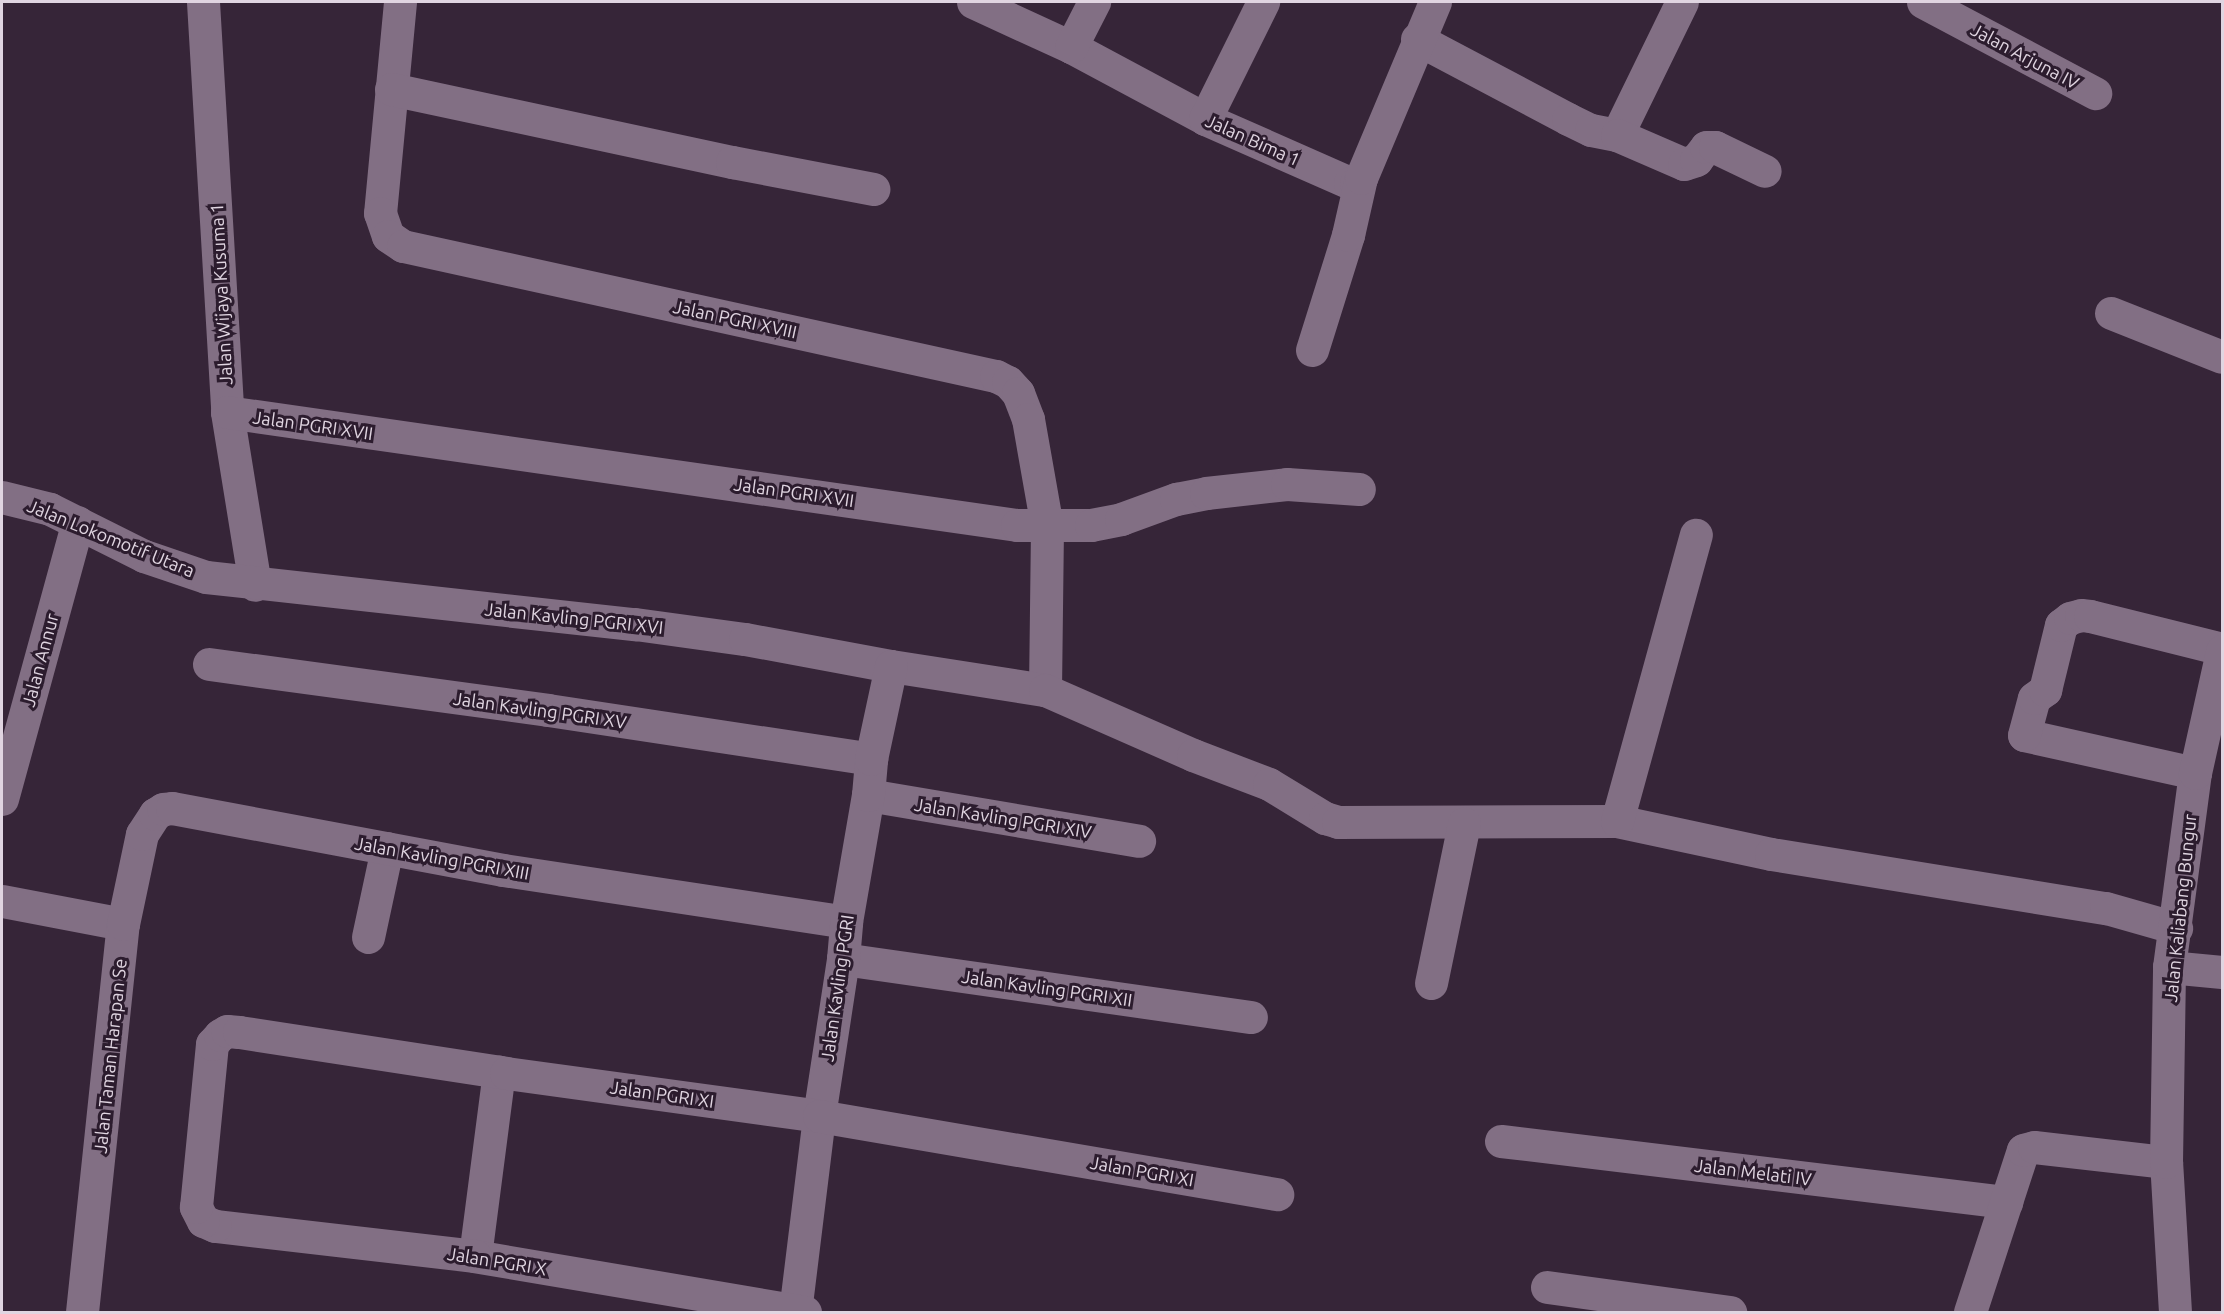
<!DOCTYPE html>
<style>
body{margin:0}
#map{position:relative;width:2224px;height:1314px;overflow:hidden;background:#362538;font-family:Ubuntu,sans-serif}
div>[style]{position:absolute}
.street>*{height:33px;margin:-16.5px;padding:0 16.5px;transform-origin:16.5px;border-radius:16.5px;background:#826f84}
.secondary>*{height:33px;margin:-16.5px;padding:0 16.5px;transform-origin:16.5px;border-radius:16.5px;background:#826f84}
span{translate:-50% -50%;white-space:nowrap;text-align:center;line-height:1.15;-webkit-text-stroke:6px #2c1c2e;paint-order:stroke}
.street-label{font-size:18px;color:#e0d5e1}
.frame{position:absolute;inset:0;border:3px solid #e0d5e1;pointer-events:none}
</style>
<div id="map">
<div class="street">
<i style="left:203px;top:2px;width:411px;rotate:86.6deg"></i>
<i style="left:227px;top:412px;width:175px;rotate:80.8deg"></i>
<i style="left:400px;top:2px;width:212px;rotate:95.4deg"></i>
<i style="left:380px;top:213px;width:24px;rotate:71deg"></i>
<i style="left:388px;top:236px;width:18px;rotate:34deg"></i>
<i style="left:403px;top:246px;width:607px;rotate:12.37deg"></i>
<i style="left:996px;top:376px;width:13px;rotate:27deg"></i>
<i style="left:1008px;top:382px;width:15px;rotate:48deg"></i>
<i style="left:1018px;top:393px;width:28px;rotate:69deg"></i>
<i style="left:1028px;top:419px;width:110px;rotate:80deg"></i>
<i style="left:1047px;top:527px;width:163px;rotate:90.7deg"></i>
<i style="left:973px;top:2px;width:108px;rotate:24.7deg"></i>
<i style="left:1071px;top:47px;width:152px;rotate:28.2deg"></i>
<i style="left:1205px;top:119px;width:158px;rotate:23.8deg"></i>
<i style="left:1350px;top:183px;width:6px"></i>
<i style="left:1356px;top:183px;width:7px;rotate:-45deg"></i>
<i style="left:1923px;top:2px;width:195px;rotate:27.9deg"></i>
<i style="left:1417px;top:39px;width:171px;rotate:27.9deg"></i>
<i style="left:1568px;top:119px;width:25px;rotate:26deg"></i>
<i style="left:1591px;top:130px;width:26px;rotate:11deg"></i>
<i style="left:1617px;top:135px;width:148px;rotate:-64deg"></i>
<i style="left:1071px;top:47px;width:51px;rotate:-62.9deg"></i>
<i style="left:391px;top:89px;width:349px;rotate:12.1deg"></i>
<i style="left:732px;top:162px;width:144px;rotate:10.8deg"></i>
<i style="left:1205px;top:119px;width:131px;rotate:-63.6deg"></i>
<i style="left:1617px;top:135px;width:73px;rotate:23.4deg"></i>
<i style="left:1684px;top:164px;width:13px;rotate:-18deg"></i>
<i style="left:1696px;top:160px;width:16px;rotate:-52deg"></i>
<i style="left:1706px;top:147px;width:9px"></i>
<i style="left:1715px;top:147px;width:55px;rotate:25.6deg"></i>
<i style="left:2111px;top:313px;width:119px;rotate:21.6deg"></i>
<i style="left:1312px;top:350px;width:121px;rotate:-72.6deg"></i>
<i style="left:1348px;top:235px;width:58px;rotate:-77.2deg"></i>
<i style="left:1361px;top:178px;width:191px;rotate:-67.2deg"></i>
<i style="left:227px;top:412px;width:798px;rotate:8.14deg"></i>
<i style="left:1017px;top:525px;width:74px"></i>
<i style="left:1091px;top:525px;width:31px;rotate:-11deg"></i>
<i style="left:1121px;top:519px;width:59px;rotate:-20deg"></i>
<i style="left:1176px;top:499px;width:31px;rotate:-11deg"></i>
<i style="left:1206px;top:493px;width:81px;rotate:-6.3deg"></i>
<i style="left:1287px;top:484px;width:72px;rotate:4deg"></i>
<i style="left:2px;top:497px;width:49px;rotate:14deg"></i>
<i style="left:50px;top:509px;width:105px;rotate:26.6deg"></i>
<i style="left:144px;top:556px;width:65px;rotate:18.7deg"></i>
<i style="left:206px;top:577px;width:432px;rotate:6.3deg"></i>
<i style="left:635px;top:624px;width:111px;rotate:7.8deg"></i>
<i style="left:745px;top:639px;width:148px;rotate:10.5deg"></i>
<i style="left:891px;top:666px;width:156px;rotate:8.9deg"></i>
<i style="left:1045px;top:690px;width:162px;rotate:23.7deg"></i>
<i style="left:1193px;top:755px;width:81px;rotate:20.9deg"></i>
<i style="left:1269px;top:784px;width:66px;rotate:31.3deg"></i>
<i style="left:1325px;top:818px;width:14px;rotate:17deg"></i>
<i style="left:1338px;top:822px;width:279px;rotate:-0.2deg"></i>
<i style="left:1617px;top:821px;width:157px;rotate:12.1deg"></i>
<i style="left:1771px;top:854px;width:339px;rotate:9.2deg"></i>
<i style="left:2106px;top:908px;width:73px;rotate:15.9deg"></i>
<i style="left:209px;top:664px;width:342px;rotate:7.7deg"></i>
<i style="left:548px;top:710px;width:327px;rotate:8.6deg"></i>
<i style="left:2195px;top:773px;width:175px;rotate:-167.5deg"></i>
<i style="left:2024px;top:735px;width:38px;rotate:-75deg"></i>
<i style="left:2034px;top:698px;width:14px;rotate:-36deg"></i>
<i style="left:2045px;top:690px;width:67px;rotate:-76.2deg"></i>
<i style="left:2061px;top:625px;width:11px;rotate:-38deg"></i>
<i style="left:2070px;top:618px;width:11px;rotate:-15deg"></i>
<i style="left:2081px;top:615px;width:9px;rotate:6deg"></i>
<i style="left:2090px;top:616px;width:136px;rotate:14deg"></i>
<i style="left:868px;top:795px;width:275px;rotate:9.6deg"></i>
<i style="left:2px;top:799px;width:287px;rotate:-74.7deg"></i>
<i style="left:1617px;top:821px;width:297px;rotate:-74.6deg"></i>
<i style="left:2px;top:901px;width:123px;rotate:10.8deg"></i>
<i style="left:368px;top:937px;width:91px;rotate:-77.9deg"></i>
<i style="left:843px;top:959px;width:412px;rotate:8.1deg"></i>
<i style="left:2169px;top:967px;width:53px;rotate:5.4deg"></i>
<i style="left:1431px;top:983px;width:163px;rotate:-78.3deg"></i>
<i style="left:1501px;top:1141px;width:509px;rotate:6.89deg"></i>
<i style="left:475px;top:1256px;width:186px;rotate:-82.6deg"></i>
<i style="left:1547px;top:1287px;width:185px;rotate:7.8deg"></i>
<i style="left:82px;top:1312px;width:390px;rotate:-84deg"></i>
<i style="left:123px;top:924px;width:92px;rotate:-78.1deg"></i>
<i style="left:142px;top:834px;width:24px;rotate:-57deg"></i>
<i style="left:155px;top:814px;width:9px;rotate:-32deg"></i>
<i style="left:163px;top:809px;width:9px;rotate:-6deg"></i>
<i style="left:172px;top:808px;width:337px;rotate:10.6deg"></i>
<i style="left:503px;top:870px;width:347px;rotate:8.6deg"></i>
<i style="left:795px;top:1312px;width:197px;rotate:-83deg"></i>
<i style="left:819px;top:1116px;width:159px;rotate:-81.3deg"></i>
<i style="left:843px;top:959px;width:37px;rotate:-85deg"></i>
<i style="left:846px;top:922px;width:129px;rotate:-80.2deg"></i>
<i style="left:868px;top:795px;width:36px;rotate:-85deg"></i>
<i style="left:871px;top:759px;width:95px;rotate:-77.9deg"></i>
<i style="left:805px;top:1312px;width:335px;rotate:-170.4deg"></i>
<i style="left:475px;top:1256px;width:262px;rotate:-173.4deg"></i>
<i style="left:215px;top:1226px;width:13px;rotate:-157deg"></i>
<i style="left:203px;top:1221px;width:16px;rotate:-117deg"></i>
<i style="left:196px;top:1207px;width:164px;rotate:-84.4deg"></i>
<i style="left:212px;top:1044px;width:12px;rotate:-48deg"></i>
<i style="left:220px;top:1035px;width:8px;rotate:-30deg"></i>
<i style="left:227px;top:1031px;width:12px;rotate:5deg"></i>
<i style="left:239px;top:1032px;width:270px;rotate:8.7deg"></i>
<i style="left:506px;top:1073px;width:316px;rotate:7.8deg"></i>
<i style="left:819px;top:1116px;width:465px;rotate:9.7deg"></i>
<i style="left:1970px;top:1312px;width:170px;rotate:-71.9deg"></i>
<i style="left:2023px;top:1150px;width:11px;rotate:-15deg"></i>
<i style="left:2034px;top:1147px;width:133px;rotate:6.5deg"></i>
</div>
<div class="secondary">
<i style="left:2175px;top:1312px;width:150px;rotate:-93.4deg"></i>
<i style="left:2166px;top:1162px;width:195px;rotate:-89.1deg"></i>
<i style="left:2169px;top:967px;width:196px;rotate:-82.4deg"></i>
<i style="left:2195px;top:773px;width:125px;rotate:-77.5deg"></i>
</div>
<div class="street-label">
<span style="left:2025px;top:56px;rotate:28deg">Jalan Arjuna IV</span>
<span style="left:1253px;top:140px;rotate:24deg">Jalan Bima 1</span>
<span style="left:221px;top:294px;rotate:-93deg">Jalan Wijaya Kusuma 1</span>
<span style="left:735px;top:319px;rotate:12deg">Jalan PGRI XVIII</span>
<span style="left:313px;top:425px;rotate:8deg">Jalan PGRI XVII</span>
<span style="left:794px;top:492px;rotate:8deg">Jalan PGRI XVII</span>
<span style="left:111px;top:538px;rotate:22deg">Jalan Lokomotif Utara</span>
<span style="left:574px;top:618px;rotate:6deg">Jalan Kavling PGRI XVI</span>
<span style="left:40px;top:660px;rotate:-75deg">Jalan Annur</span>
<span style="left:540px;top:710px;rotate:8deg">Jalan Kavling PGRI XV</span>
<span style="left:1003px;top:818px;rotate:9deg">Jalan Kavling PGRI XIV</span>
<span style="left:442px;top:858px;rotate:10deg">Jalan Kavling PGRI XIII</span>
<span style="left:2180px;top:908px;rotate:-84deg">Jalan Kaliabang Bungur</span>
<span style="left:837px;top:988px;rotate:-82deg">Jalan Kavling PGRI</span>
<span style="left:1047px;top:988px;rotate:8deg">Jalan Kavling PGRI XII</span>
<span style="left:110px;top:1056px;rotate:-84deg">Jalan Taman Harapan Se</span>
<span style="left:662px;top:1094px;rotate:8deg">Jalan PGRI XI</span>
<span style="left:1142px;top:1171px;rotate:10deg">Jalan PGRI XI</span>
<span style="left:1753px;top:1172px;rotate:7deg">Jalan Melati IV</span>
<span style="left:497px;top:1261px;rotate:9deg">Jalan PGRI X</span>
</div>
<div class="frame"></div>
</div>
